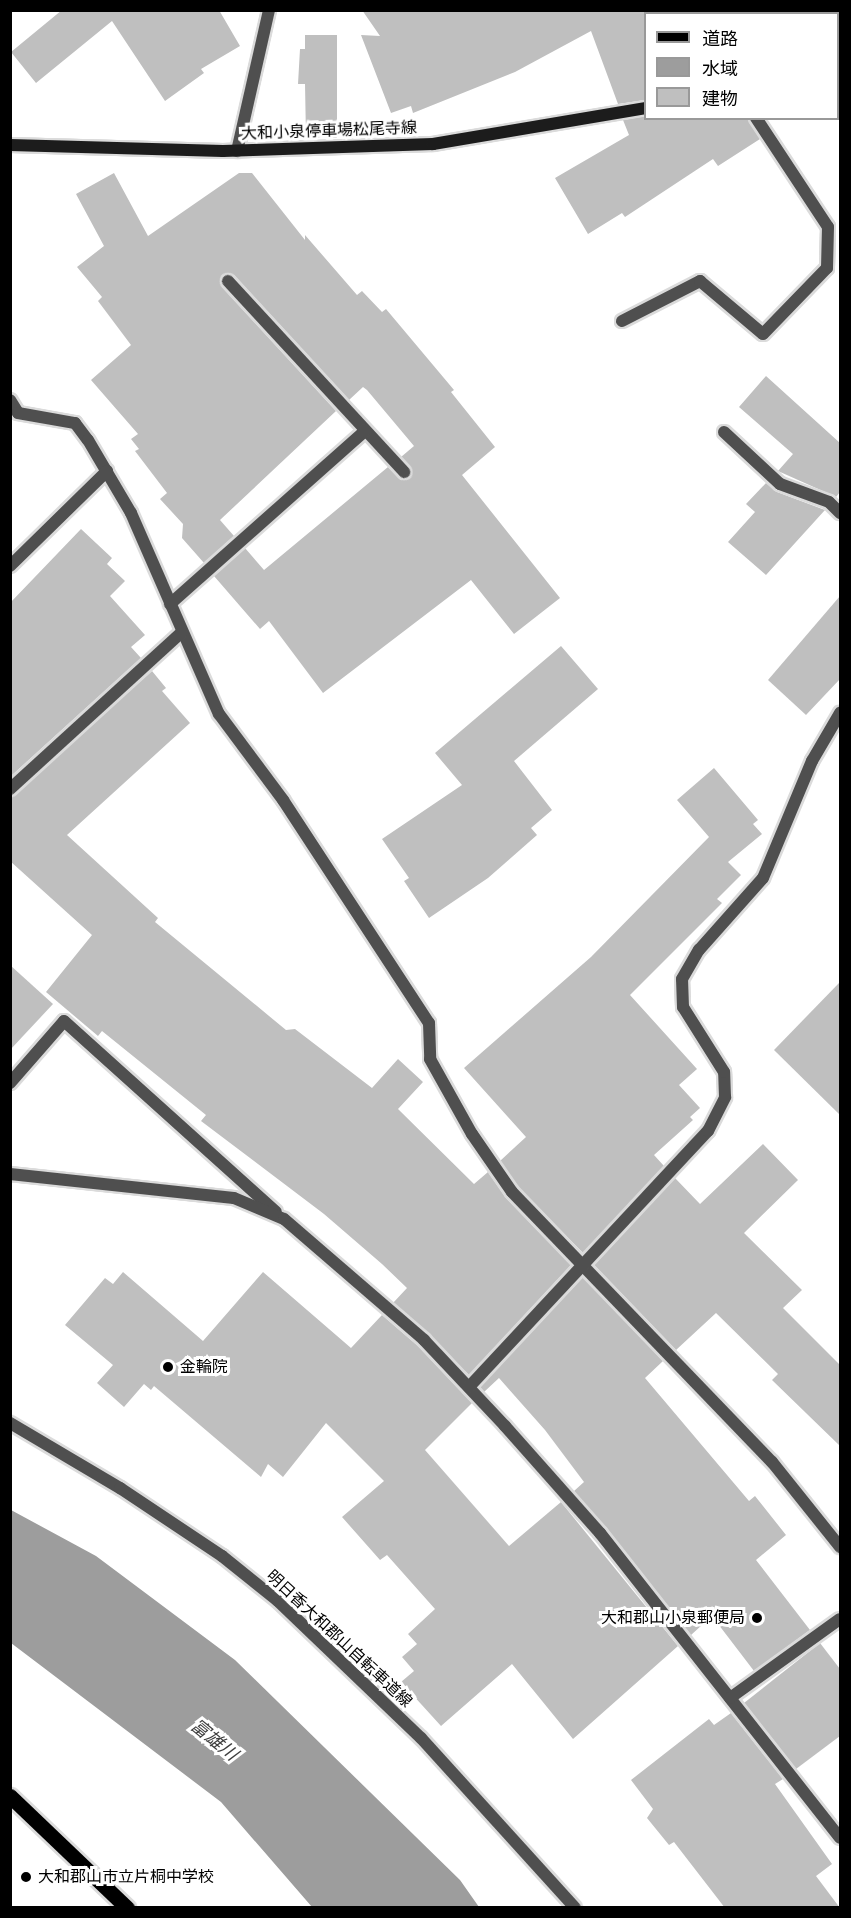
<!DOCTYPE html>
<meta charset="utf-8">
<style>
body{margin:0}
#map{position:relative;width:851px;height:1918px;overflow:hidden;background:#fff;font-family:"Work Sans","Noto Sans JP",sans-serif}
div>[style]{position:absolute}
.water>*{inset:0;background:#9d9d9d}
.building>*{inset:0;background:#bfbfbf}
.roads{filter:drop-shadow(2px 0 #dbdbdb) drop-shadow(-2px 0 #dbdbdb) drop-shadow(0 2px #dbdbdb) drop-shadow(0 -2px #dbdbdb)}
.minor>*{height:12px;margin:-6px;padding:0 6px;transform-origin:6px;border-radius:6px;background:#4f4f4f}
.secondary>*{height:12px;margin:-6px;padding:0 6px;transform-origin:6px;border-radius:6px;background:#1c1c1c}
.primary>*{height:15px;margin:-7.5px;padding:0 7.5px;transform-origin:7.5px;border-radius:7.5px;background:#000}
.dots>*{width:16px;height:16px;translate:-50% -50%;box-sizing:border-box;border:3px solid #fff;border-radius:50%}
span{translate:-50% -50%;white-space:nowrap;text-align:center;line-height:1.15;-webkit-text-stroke:6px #fff;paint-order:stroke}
.street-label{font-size:16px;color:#000}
.poi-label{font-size:16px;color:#000}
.left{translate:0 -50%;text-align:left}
.right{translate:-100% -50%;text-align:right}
.water-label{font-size:18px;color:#3e3e3e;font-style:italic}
.frame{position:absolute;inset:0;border:12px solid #000;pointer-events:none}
.legend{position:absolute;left:644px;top:12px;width:195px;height:108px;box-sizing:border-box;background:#fff;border:2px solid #999;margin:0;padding:8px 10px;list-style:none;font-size:18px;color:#000}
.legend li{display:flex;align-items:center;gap:12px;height:30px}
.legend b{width:30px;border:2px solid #999}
</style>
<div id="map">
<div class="water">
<i style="clip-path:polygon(11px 1510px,96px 1556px,235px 1660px,460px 1880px,479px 1907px,312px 1907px,221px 1802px,11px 1643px)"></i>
</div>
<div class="building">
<i style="clip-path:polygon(62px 10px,219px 10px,240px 46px,201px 69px,204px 73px,165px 101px,112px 21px,36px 83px,11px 52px)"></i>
<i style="clip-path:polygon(362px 10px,645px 10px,645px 100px,618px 104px,591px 31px,515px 72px,413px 113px,411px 106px,391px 113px,361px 35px,380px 36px)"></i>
<i style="clip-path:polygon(305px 35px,337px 35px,337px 138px,306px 138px,305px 84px,298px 84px,300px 49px,305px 49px)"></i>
<i style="clip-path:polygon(645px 116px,748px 118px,760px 139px,718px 166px,713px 159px,625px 217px,622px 213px,588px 234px,555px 178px,629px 135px,623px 120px)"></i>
<i style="clip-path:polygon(114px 173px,148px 236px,239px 173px,252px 173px,305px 240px,305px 235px,357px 295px,362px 291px,382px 312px,386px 309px,454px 390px,451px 392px,495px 447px,462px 475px,560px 598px,514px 634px,471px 580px,323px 693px,269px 621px,260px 629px,214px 576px,245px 548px,264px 570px,388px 467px,401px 480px,409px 478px,412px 470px,401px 457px,414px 446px,367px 390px,363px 387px,349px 400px,234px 275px,223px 275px,222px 287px,336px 411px,220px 520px,234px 536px,204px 563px,182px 538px,183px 524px,160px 499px,167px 493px,135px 451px,139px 449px,131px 439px,138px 434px,91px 380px,131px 345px,98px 301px,102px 297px,77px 267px,104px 246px,76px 194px)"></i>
<i style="clip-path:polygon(766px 376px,840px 443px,840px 492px,836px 497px,778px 471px,793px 454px,739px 407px)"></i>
<i style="clip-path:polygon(766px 483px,777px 492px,825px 510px,766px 575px,728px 542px,755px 512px,746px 504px)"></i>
<i style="clip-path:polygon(81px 529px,112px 558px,107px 564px,125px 581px,110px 596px,145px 635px,131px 647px,141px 658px,10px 777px,10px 603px)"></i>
<i style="clip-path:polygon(840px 596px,840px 679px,806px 715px,768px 680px)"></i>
<i style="clip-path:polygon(561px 646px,598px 689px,514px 761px,552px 810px,531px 828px,537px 835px,488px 878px,429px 918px,404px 881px,409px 878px,382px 839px,462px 785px,435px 753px)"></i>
<i style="clip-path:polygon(152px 671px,166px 688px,162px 691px,190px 723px,67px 835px,158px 918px,155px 922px,286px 1030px,295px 1029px,372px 1088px,398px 1059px,423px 1082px,398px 1109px,474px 1184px,488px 1172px,506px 1198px,571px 1265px,469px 1375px,393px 1303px,407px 1288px,382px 1264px,324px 1214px,201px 1121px,206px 1115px,102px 1031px,98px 1036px,46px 992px,92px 935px,10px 861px,10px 797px)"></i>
<i style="clip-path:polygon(714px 768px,758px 820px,753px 824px,762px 834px,728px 862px,741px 875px,717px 899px,722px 903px,630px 995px,697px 1069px,679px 1085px,700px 1108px,690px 1117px,693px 1120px,654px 1155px,664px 1166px,583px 1253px,518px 1187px,500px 1161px,526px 1137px,464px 1068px,591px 957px,709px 837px,677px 800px)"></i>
<i style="clip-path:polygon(10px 965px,53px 1004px,10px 1050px)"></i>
<i style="clip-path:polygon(840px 982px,840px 1115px,774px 1050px)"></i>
<i style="clip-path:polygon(763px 1144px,798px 1180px,744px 1233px,802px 1290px,783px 1308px,840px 1365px,840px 1446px,772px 1380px,778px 1374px,716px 1313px,676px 1350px,594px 1265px,675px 1178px,700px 1204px)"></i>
<i style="clip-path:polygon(123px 1272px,203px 1341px,263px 1272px,351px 1348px,382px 1315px,418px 1346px,472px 1403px,425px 1450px,509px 1546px,561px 1502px,678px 1646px,573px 1739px,512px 1664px,441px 1726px,401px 1682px,414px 1671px,402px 1657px,417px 1644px,408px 1634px,435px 1609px,387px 1555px,380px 1560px,342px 1517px,384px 1481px,326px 1423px,283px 1477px,268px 1464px,261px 1477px,154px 1386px,151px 1390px,144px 1384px,124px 1407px,97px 1383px,113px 1365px,65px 1325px,105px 1278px,113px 1284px)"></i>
<i style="clip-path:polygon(583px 1277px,663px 1361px,645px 1378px,749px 1501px,755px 1496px,786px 1535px,756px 1560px,810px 1630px,754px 1671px,712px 1616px,691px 1635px,574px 1491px,584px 1482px,545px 1430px,499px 1378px,484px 1392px,480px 1387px)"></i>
<i style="clip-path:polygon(820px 1643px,840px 1669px,840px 1736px,796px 1769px,744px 1703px)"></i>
<i style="clip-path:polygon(731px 1713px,783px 1779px,775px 1784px,832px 1864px,816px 1876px,840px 1908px,725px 1908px,674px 1842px,669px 1845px,647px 1818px,653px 1809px,631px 1780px,709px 1719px,714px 1725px)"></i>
</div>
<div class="roads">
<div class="minor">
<i style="left:237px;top:151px;width:145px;rotate:-77.2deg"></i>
<i style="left:228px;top:281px;width:260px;rotate:47.3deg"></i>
<i style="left:622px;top:321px;width:88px;rotate:-27.1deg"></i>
<i style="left:700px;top:281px;width:82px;rotate:40.1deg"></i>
<i style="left:763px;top:334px;width:92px;rotate:-45.9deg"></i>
<i style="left:827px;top:268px;width:41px;rotate:-88.6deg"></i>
<i style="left:828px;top:227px;width:131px;rotate:-123.4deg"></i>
<i style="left:10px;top:400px;width:15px;rotate:58deg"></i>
<i style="left:18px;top:413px;width:58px;rotate:10deg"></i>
<i style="left:75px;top:423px;width:21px;rotate:53deg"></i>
<i style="left:88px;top:440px;width:85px;rotate:59.5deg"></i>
<i style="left:131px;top:513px;width:219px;rotate:66.4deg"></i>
<i style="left:219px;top:714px;width:107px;rotate:53.3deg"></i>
<i style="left:283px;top:800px;width:267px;rotate:56.8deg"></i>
<i style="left:429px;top:1023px;width:36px;rotate:88deg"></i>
<i style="left:430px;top:1059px;width:86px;rotate:60.8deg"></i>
<i style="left:472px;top:1134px;width:70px;rotate:55.4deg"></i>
<i style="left:512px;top:1192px;width:375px;rotate:46.1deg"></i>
<i style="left:772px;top:1462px;width:109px;rotate:51.3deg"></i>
<i style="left:724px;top:432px;width:76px;rotate:42.9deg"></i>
<i style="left:780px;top:484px;width:52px;rotate:20.2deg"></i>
<i style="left:829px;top:502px;width:16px;rotate:45deg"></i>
<i style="left:10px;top:566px;width:136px;rotate:-44.4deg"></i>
<i style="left:170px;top:604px;width:261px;rotate:-41.6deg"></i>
<i style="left:10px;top:789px;width:233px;rotate:-42.4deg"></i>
<i style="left:10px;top:1083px;width:82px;rotate:-48.9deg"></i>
<i style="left:64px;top:1021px;width:285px;rotate:42deg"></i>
<i style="left:10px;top:1174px;width:225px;rotate:6.1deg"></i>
<i style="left:234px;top:1198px;width:54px;rotate:22.8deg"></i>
<i style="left:284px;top:1219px;width:185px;rotate:40.8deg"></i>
<i style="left:424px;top:1340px;width:118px;rotate:46.7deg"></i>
<i style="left:505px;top:1426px;width:143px;rotate:48.4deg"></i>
<i style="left:600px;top:1533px;width:388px;rotate:51.8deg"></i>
<i style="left:469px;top:1387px;width:350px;rotate:-47deg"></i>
<i style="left:708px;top:1131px;width:38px;rotate:-63deg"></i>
<i style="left:725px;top:1097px;width:25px;rotate:-92deg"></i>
<i style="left:724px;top:1072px;width:77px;rotate:-122.2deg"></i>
<i style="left:683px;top:1007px;width:28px;rotate:-92deg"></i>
<i style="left:682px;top:979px;width:34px;rotate:-60deg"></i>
<i style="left:699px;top:950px;width:96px;rotate:-48.4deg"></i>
<i style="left:763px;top:878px;width:127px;rotate:-67.3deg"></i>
<i style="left:812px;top:761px;width:56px;rotate:-59.7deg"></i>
<i style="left:10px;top:1423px;width:128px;rotate:30.6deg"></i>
<i style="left:120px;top:1488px;width:123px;rotate:33.7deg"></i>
<i style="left:222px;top:1556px;width:72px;rotate:38.8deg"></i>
<i style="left:278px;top:1601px;width:198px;rotate:43.8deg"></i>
<i style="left:421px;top:1738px;width:229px;rotate:47.8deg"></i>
<i style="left:730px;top:1698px;width:135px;rotate:-35.7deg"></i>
</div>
<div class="secondary">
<i style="left:838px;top:59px;width:2px;rotate:-27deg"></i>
<i style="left:10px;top:145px;width:213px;rotate:1.6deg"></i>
<i style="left:223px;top:151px;width:210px;rotate:-1.9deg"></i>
<i style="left:433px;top:144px;width:216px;rotate:-9.6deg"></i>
</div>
<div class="primary">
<i style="left:10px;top:1796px;width:162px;rotate:43.7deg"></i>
</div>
</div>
<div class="dots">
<i style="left:168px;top:1367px;background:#000"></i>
<i style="left:757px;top:1618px;background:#000"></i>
<i style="left:26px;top:1877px;background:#000"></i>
</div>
<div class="street-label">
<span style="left:329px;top:131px;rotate:-2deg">大和小泉停車場松尾寺線</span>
<span style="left:339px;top:1639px;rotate:43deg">明日香大和郡山自転車道線</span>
</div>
<div class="poi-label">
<span class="left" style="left:180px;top:1367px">金輪院</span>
<span class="right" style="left:745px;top:1618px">大和郡山小泉郵便局</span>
<span class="left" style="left:38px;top:1877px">大和郡山市立片桐中学校</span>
</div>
<div class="water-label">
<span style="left:214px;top:1740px;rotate:39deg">富雄川</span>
</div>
<div class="frame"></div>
<ul class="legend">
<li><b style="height:8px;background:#000"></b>道路</li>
<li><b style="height:16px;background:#9d9d9d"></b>水域</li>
<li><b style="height:16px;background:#bfbfbf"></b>建物</li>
</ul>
</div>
